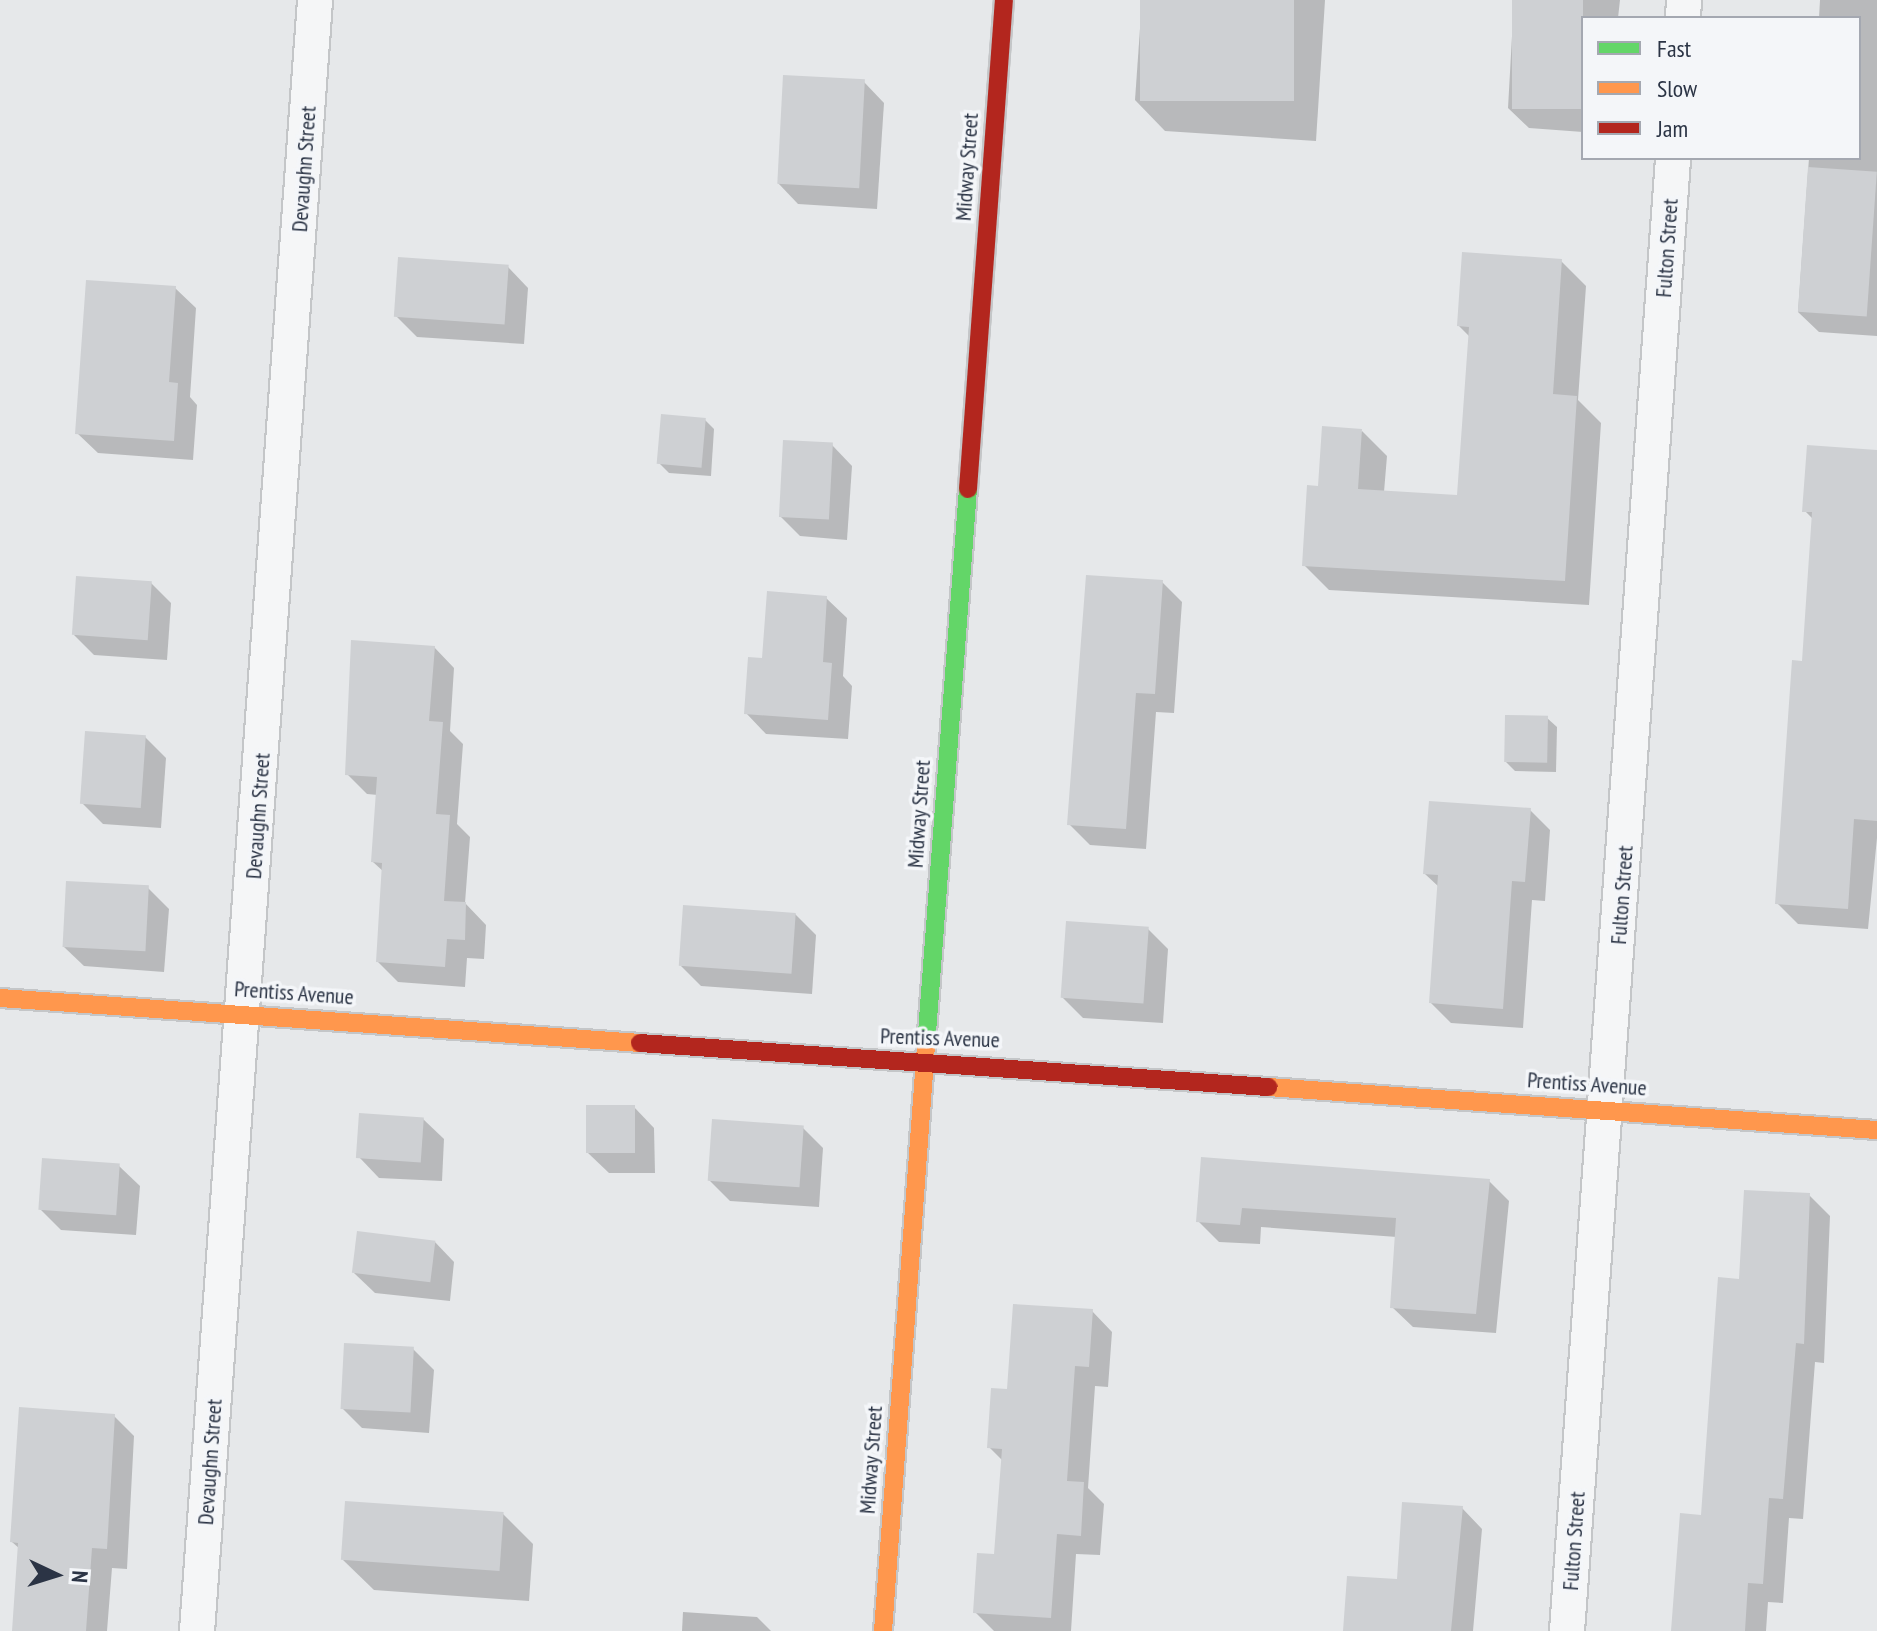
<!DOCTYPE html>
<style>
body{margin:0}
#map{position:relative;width:1877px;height:1631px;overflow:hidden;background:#e6e8ea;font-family:"PT Sans Narrow",sans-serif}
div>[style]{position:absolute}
.shadow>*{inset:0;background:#0003}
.building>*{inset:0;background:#ced0d3;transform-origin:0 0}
.roads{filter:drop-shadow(2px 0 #c4c6c8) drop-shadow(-2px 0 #c4c6c8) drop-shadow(0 2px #c4c6c8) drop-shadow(0 -2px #c4c6c8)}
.street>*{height:34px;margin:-17px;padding:0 17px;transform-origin:17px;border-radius:17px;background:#f5f6f7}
.fast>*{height:18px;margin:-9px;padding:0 9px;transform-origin:9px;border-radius:9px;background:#63d668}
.slow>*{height:18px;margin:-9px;padding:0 9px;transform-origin:9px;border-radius:9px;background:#ff974d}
.jam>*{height:18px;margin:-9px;padding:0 9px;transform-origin:9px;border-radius:9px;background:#b3261e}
span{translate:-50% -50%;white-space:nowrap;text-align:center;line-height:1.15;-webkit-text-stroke:7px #f4f6f9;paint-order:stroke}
.street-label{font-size:22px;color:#2b3445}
.legend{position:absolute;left:1581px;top:16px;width:280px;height:144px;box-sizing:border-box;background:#f4f6f9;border:2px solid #a4a8b1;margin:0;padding:10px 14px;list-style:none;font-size:24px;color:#2b3445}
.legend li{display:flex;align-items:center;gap:16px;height:40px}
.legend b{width:40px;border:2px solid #a4a8b1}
.north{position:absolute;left:16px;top:1535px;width:80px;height:80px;-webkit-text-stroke:6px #f4f6f9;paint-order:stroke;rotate:94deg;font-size:22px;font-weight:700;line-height:32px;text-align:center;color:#2b3445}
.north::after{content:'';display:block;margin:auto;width:28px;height:36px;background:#2b3445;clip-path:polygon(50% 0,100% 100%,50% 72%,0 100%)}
</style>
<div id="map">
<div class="shadow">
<i style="clip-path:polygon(1142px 0,1325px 0,1316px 141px,1165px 131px,1135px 100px)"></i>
<i style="clip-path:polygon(1514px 0,1620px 0,1618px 18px,1583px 18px,1583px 132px,1529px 128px,1508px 108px)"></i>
<i style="clip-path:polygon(1820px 0,1877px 0,1877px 336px,1819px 332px,1798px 312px,1809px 158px,1859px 158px,1859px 18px,1819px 18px)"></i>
<i style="clip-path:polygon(864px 82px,884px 103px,877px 209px,798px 204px,778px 183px)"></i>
<i style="clip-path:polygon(1561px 261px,1586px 286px,1578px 400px,1601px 423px,1589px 605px,1329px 590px,1304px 565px,1320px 488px,1362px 431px,1387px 456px,1384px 492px,1459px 497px,1470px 337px,1459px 326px)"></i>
<i style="clip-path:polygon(508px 267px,528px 288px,524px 344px,417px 337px,396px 316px)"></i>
<i style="clip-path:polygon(175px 288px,196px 308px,190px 397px,197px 405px,193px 460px,98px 453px,77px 433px)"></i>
<i style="clip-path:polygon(705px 420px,714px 429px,711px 476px,669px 473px,659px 463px)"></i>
<i style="clip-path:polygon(832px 445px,852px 466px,847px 540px,800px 536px,780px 516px)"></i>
<i style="clip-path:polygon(1877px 452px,1877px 838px,1868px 929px,1798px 924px,1777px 903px,1804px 663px,1814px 520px,1805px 511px)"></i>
<i style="clip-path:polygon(1162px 582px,1182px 602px,1174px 713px,1156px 712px,1146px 849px,1090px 845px,1069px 824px)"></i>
<i style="clip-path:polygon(151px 583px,171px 603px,167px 660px,94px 655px,74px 635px)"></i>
<i style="clip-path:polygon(826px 598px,847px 618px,843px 676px,852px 686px,848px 739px,766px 734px,746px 713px,764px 660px)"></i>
<i style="clip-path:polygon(434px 647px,454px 668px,450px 731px,463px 744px,457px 824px,470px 837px,465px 903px,486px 925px,484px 959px,467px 958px,465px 987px,398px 982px,378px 962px,384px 872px,373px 862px,378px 795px,367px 794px,347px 774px)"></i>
<i style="clip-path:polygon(1547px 718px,1557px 727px,1556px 772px,1515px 771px,1506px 762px)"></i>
<i style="clip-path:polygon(145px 737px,166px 758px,161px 828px,103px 824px,82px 803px)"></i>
<i style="clip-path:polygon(1530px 810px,1550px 830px,1545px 901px,1532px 900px,1523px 1028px,1451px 1023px,1431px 1003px,1439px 887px,1425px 874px)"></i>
<i style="clip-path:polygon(148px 888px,169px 909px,164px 972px,84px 966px,63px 946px)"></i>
<i style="clip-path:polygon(795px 914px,816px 935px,812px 994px,701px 986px,681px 966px)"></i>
<i style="clip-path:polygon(1148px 929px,1168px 949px,1163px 1023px,1083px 1018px,1062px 997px)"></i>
<i style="clip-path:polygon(634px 1107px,654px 1128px,655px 1173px,609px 1173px,588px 1153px)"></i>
<i style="clip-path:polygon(423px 1119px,444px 1139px,442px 1181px,379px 1178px,359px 1157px)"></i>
<i style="clip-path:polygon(803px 1128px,823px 1148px,819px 1207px,730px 1201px,709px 1180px)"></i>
<i style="clip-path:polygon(1203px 1159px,1489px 1181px,1509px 1201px,1496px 1333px,1413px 1327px,1392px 1307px,1397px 1237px,1261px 1227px,1260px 1244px,1219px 1242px,1198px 1221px)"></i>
<i style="clip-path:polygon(119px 1166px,140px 1186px,136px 1235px,61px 1230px,40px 1209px)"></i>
<i style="clip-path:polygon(1809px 1195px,1830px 1216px,1824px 1363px,1815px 1362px,1803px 1519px,1789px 1518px,1783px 1603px,1768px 1602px,1766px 1631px,1673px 1631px,1703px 1517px,1741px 1281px)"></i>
<i style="clip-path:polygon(434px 1241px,454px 1262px,450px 1301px,375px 1293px,354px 1273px)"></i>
<i style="clip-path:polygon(1092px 1311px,1112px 1332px,1108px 1387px,1095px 1386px,1088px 1488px,1104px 1504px,1100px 1555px,1076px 1554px,1071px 1631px,994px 1631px,975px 1612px,996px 1556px,1003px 1461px,989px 1447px,1009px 1391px)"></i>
<i style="clip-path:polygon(413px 1349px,434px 1370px,429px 1433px,362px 1428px,342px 1408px)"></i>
<i style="clip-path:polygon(114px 1416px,134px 1436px,127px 1569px,112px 1568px,107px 1631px,14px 1631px,20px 1549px,12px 1542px)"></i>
<i style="clip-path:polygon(1462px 1508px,1482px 1529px,1473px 1631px,1344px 1631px,1399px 1581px)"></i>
<i style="clip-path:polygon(503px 1514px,533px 1544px,529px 1601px,374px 1590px,343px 1560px)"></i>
<i style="clip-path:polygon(683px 1612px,757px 1617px,771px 1631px,682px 1631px)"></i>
</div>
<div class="building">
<i style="left:1140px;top:0;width:154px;height:101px"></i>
<i style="left:1512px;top:0;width:71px;height:109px"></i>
<i style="left:783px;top:75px;width:82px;height:109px;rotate:3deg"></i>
<i style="left:1808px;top:167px;width:69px;height:145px;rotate:4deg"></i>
<i style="clip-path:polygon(1462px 252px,1562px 259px,1553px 394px,1577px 396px,1565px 581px,1302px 566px,1307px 485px,1318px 486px,1322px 426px,1362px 429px,1358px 489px,1457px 495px,1469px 327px,1457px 326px)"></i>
<i style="left:398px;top:257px;width:111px;height:60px;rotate:4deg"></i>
<i style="clip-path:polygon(86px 280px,176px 286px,169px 382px,178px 383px,174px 441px,75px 434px)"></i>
<i style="left:661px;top:414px;width:45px;height:50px;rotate:5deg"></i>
<i style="left:783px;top:440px;width:50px;height:77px;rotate:3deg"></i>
<i style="clip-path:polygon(1807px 445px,1877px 450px,1877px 821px,1854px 819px,1848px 909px,1775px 904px,1792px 660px,1802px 661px,1812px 512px,1802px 512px)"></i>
<i style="clip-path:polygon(1086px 575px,1163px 580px,1155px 694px,1136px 693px,1126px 829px,1067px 825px)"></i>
<i style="left:76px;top:576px;width:76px;height:59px;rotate:4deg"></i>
<i style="clip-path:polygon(767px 591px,827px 596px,823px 662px,832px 663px,828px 720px,744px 714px,748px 657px,762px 658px)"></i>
<i style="clip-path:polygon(351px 640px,435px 646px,429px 721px,443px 722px,436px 814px,450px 815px,444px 901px,466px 902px,465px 940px,447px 939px,445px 967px,376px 962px,382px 863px,371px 862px,377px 777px,345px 775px)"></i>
<i style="left:1505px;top:715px;width:43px;height:47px;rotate:1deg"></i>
<i style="left:85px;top:731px;width:61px;height:73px;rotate:4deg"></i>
<i style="clip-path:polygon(1429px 801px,1531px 808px,1525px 882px,1512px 881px,1503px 1009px,1429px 1003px,1438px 875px,1423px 874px)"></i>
<i style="left:66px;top:881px;width:83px;height:66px;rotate:3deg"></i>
<i style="left:683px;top:905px;width:113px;height:61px;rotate:4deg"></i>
<i style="left:1066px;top:921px;width:83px;height:77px;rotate:4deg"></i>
<i style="left:635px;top:1105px;width:48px;height:49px;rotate:90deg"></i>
<i style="left:359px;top:1113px;width:65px;height:45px;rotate:4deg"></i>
<i style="left:712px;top:1119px;width:92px;height:62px;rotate:4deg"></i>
<i style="clip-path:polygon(1201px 1157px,1490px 1179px,1476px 1314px,1390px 1308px,1396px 1218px,1242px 1208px,1240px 1225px,1196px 1222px)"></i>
<i style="left:42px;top:1158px;width:78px;height:52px;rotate:4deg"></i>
<i style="clip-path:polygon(1744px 1190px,1810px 1193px,1804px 1344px,1796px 1343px,1783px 1499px,1769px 1498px,1763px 1584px,1748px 1583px,1745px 1631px,1671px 1631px,1680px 1513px,1701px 1515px,1718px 1277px,1739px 1279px)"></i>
<i style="left:357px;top:1231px;width:79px;height:42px;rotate:7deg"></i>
<i style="clip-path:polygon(1013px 1304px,1093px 1309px,1089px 1367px,1075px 1366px,1067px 1481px,1084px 1482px,1081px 1536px,1057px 1534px,1051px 1618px,973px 1613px,977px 1553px,994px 1554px,1002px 1449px,987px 1448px,991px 1388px,1007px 1389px)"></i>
<i style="left:344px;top:1343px;width:70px;height:66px;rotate:3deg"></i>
<i style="clip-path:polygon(19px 1407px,115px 1414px,107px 1549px,92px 1548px,86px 1631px,12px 1631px,18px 1543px,10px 1542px)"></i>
<i style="left:345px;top:1501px;width:159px;height:59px;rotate:4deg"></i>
<i style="clip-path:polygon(1402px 1502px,1463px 1506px,1451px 1631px,1343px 1631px,1347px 1576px,1397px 1579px)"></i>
</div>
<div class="roads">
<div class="street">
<i style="left:1683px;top:18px;width:18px;rotate:-87deg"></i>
<i style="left:197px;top:1631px;width:1635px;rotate:-85.86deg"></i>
<i style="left:1567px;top:1631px;width:1477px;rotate:-85.88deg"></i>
</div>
<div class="fast">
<i style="left:926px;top:1046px;width:559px;rotate:-85.69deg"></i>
</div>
<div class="slow">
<i style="left:0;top:998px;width:642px;rotate:4.02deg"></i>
<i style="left:1268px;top:1087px;width:611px;rotate:4.04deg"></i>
<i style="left:883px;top:1631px;width:587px;rotate:-85.8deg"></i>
</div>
<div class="jam">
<i style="left:968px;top:489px;width:490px;rotate:-85.8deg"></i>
<i style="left:640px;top:1043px;width:630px;rotate:4.01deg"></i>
</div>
</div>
<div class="street-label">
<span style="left:967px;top:167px;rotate:-86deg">Midway Street</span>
<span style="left:304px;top:169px;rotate:-86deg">Devaughn Street</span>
<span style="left:1667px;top:248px;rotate:-86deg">Fulton Street</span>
<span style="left:919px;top:814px;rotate:-86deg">Midway Street</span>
<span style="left:258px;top:816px;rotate:-86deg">Devaughn Street</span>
<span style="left:1622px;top:895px;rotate:-86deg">Fulton Street</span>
<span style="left:294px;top:993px;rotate:4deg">Prentiss Avenue</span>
<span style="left:940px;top:1038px;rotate:2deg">Prentiss Avenue</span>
<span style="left:1587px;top:1084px;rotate:4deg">Prentiss Avenue</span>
<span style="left:871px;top:1460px;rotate:-86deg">Midway Street</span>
<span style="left:210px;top:1462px;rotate:-86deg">Devaughn Street</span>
<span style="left:1574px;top:1541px;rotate:-86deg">Fulton Street</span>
</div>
<ul class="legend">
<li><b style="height:10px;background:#63d668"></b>Fast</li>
<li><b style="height:10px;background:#ff974d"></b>Slow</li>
<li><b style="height:10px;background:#b3261e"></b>Jam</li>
</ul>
<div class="north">N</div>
</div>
